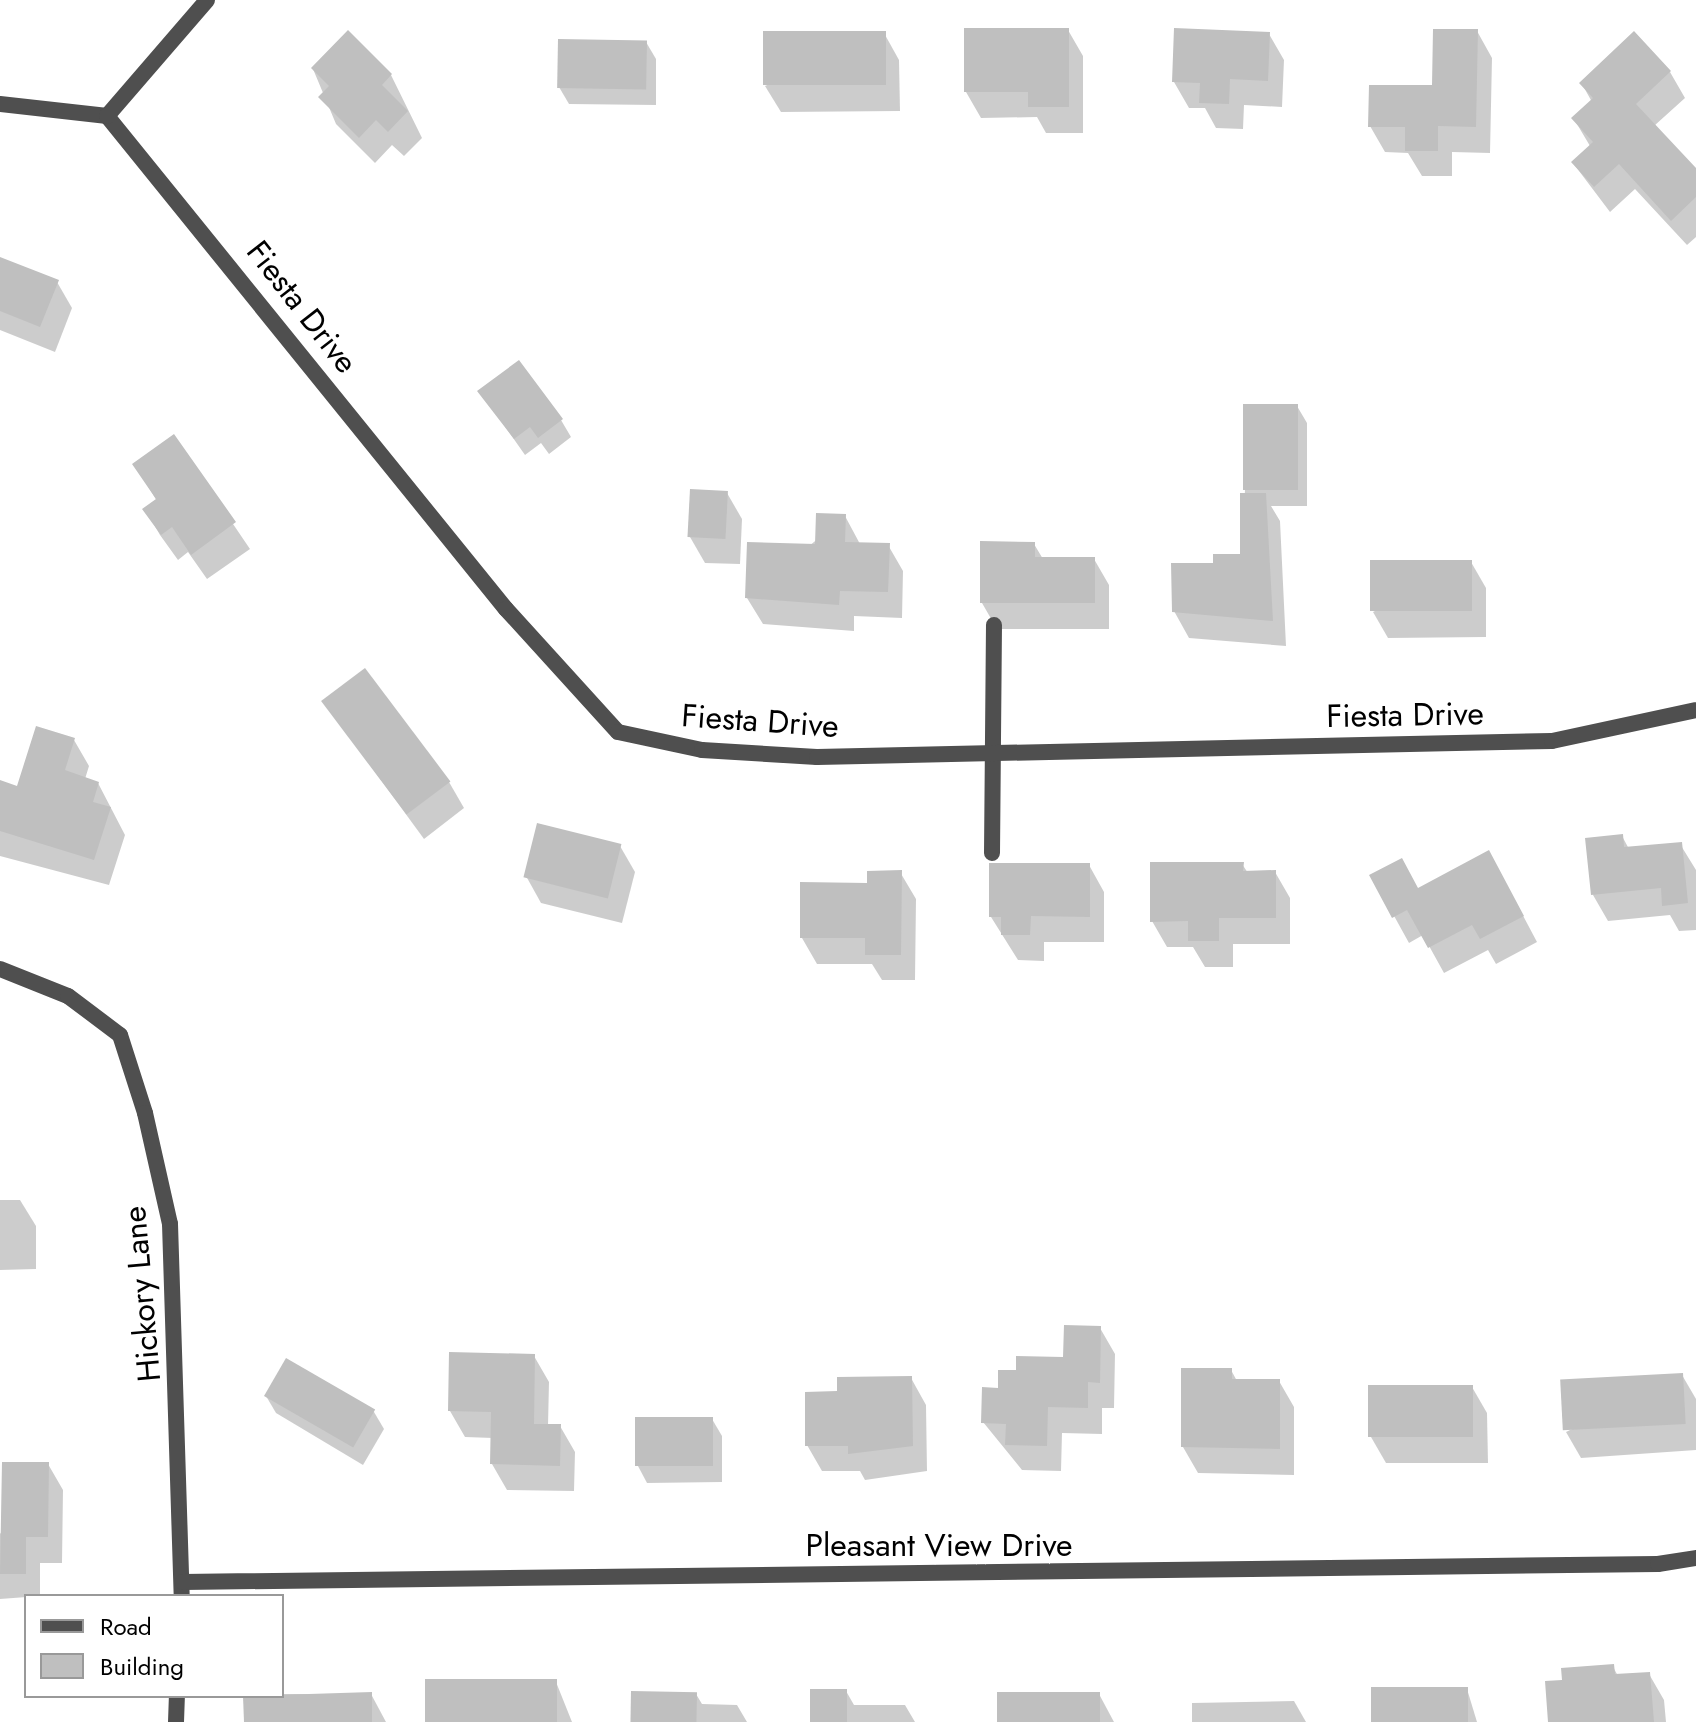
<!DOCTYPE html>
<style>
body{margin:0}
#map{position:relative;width:1696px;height:1722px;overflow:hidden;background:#fff;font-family:Jost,sans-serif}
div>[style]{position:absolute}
.shadow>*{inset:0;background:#0003}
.building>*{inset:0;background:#bfbfbf;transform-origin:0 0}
.lane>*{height:16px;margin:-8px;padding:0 8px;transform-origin:8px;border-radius:8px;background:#4f4f4f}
.street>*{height:16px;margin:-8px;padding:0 8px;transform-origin:8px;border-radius:8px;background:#4f4f4f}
span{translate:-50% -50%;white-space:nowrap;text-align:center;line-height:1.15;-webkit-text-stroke:6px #fff;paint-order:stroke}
.street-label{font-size:32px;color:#000}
.legend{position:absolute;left:24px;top:1594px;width:260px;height:104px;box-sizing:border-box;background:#fff;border:2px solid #999;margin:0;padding:10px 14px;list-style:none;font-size:24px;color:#000}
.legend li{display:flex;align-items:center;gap:16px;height:40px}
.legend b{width:40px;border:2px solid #999}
</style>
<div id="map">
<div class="shadow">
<i style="clip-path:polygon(1068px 30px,1083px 56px,1083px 133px,1046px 133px,1037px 117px,981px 118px,966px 92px)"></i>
<i style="clip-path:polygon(1477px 31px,1492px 58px,1490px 153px,1452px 152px,1452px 176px,1422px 176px,1408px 153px,1385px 152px,1370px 126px,1434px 87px)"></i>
<i style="clip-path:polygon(884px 33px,899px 60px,900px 111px,781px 112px,765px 86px)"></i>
<i style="clip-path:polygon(1269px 34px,1284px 60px,1282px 107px,1244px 105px,1243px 129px,1216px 128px,1205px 108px,1189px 108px,1174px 82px)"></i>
<i style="clip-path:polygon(646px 42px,656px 59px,656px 105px,569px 104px,559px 87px)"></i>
<i style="clip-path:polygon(313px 69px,391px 75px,422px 138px,404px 156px,392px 145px,375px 163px,336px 124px)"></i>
<i style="clip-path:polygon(1670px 72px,1685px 98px,1654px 126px,1696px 171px,1696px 237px,1687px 245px,1635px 189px,1610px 212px,1573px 163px,1590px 146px,1574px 119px,1592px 102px,1582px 84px)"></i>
<i style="clip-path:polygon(0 259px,57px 282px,72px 308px,55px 352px,0 330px)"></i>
<i style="clip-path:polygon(480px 391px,561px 420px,571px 437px,549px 454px,541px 443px,525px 455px)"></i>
<i style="clip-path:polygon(1297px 406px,1307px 423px,1307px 506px,1271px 506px,1280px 521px,1286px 646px,1189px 638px,1174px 611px,1215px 565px,1242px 556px,1245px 489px)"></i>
<i style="clip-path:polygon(174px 437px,250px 549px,207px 579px,188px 552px,178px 560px,160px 535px,145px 509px,157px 501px,135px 465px)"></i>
<i style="clip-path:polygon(727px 493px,742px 519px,740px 564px,705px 563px,690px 537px)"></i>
<i style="clip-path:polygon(845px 516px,860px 544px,888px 545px,903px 571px,902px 618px,854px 616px,854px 631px,763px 624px,747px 598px)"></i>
<i style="clip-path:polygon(1034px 544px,1043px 559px,1094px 559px,1109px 585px,1109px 629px,997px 629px,982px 603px)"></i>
<i style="clip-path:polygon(1471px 562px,1486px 588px,1486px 637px,1388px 638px,1373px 612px)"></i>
<i style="clip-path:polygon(324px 702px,449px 782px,464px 808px,424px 839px)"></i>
<i style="clip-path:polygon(74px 740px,89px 766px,85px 779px,98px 783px,125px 835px,109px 885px,0 856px,0 782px,18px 788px)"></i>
<i style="clip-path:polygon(1622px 836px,1629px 849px,1680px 844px,1696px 870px,1696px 930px,1679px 931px,1670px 915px,1608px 921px,1593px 895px)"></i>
<i style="clip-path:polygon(620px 846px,635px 872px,622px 923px,541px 903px,526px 876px)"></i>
<i style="clip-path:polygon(1242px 864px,1248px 873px,1275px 872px,1290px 898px,1290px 944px,1233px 944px,1233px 967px,1205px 967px,1193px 947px,1167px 947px,1152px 921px)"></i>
<i style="clip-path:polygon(1089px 865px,1104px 892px,1104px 942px,1044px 942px,1044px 961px,1018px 960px,991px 917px)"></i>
<i style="clip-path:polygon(900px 872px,916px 899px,915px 980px,882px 980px,872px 964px,817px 964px,802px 938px,870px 885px)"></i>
<i style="clip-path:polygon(1372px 876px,1419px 890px,1503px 878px,1537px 942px,1496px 964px,1488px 950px,1444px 973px,1423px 935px,1409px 943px)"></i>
<i style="clip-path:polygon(0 1200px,20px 1200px,36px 1226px,36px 1269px,0 1270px)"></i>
<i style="clip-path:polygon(1100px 1328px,1115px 1354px,1114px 1408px,1102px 1408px,1102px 1434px,1062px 1433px,1061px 1471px,1022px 1470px,983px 1422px,1000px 1390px,1018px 1372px,1065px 1359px)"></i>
<i style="clip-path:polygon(534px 1356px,549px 1382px,548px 1426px,560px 1426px,575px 1452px,574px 1491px,507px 1490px,492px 1464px,493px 1438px,465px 1437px,450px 1411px)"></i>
<i style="clip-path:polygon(1231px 1370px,1237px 1381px,1279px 1381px,1294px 1407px,1294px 1475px,1198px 1473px,1183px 1447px)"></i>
<i style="clip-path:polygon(1682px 1375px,1696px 1399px,1696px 1450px,1581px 1458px,1566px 1432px)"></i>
<i style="clip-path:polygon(911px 1378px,926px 1405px,927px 1471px,865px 1480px,860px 1471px,822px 1471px,807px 1445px,839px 1393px)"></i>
<i style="clip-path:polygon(1472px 1387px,1487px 1413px,1488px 1463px,1386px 1463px,1371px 1437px)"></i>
<i style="clip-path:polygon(266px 1396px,374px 1412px,384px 1429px,363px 1465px,276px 1413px)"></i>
<i style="clip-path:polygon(712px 1419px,722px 1436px,722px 1482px,647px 1483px,638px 1466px)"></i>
<i style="clip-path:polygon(48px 1464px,63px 1490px,62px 1563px,40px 1563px,40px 1596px,0 1599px,0 1534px)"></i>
<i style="clip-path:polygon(1613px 1667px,1618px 1676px,1649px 1674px,1664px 1700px,1666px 1722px,1550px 1722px)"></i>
<i style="clip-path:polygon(556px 1682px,572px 1722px,427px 1722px)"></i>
<i style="clip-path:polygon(1467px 1689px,1477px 1722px,1373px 1722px)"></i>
<i style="clip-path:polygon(846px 1691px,854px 1705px,905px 1705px,915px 1722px,813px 1722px)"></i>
<i style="clip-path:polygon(282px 1694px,371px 1694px,386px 1722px,246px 1722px)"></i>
<i style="clip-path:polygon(696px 1694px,702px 1704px,737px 1705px,747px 1722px,633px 1722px)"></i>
<i style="clip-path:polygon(1099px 1694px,1114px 1722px,999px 1722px)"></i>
<i style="clip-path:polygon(1294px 1701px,1306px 1722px,1192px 1722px,1192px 1703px)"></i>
</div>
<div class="building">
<i style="clip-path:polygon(964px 28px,1069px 28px,1069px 107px,1028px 107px,1028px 92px,964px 92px)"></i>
<i style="clip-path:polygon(1174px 28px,1270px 32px,1268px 81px,1230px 79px,1229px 104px,1199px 103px,1200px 83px,1172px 82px)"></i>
<i style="clip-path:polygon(1433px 29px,1478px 29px,1476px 127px,1438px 126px,1438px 151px,1405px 151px,1405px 127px,1368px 127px,1369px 85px,1432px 85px)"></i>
<i style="clip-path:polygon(348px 30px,392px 74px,382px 85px,408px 111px,388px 132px,376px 120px,359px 138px,318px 97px,329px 86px,311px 68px)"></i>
<i style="left:886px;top:31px;width:54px;height:123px;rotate:90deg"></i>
<i style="clip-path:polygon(1634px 31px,1671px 71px,1636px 104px,1696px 168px,1696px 197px,1671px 221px,1619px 164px,1594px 187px,1571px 162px,1593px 142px,1571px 118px,1593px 98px,1579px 83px)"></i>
<i style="left:558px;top:39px;width:89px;height:49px;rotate:1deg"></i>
<i style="clip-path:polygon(0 257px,59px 280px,40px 327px,0 311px)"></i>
<i style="clip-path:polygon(519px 360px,563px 419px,538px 438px,530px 427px,514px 439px,477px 391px)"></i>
<i style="left:1243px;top:404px;width:55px;height:86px"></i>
<i style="clip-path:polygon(174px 434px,236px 522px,191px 555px,172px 527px,161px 535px,142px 509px,156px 499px,132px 464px)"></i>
<i style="left:690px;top:489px;width:38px;height:48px;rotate:3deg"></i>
<i style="clip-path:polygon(1240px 493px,1266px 493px,1273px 621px,1172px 612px,1171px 563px,1213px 563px,1213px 554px,1240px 554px)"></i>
<i style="clip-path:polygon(816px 513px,846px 514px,845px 542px,890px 543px,888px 592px,840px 591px,839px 605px,745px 598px,747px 542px,815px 544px)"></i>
<i style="clip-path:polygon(980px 541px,1035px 542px,1035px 557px,1095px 557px,1095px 603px,980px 603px)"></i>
<i style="left:1472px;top:560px;width:51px;height:102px;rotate:90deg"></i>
<i style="left:365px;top:668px;width:142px;height:55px;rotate:53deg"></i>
<i style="clip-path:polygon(36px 726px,75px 738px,65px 770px,99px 782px,93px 802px,111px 807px,94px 860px,0 831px,0 780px,17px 786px)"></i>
<i style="left:537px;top:823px;width:87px;height:56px;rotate:14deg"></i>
<i style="clip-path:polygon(1623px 834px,1624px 847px,1682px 842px,1688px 903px,1662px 906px,1661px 888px,1591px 895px,1585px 838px)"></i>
<i style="clip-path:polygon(1489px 850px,1524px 916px,1480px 939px,1472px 925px,1428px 948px,1407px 910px,1392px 918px,1369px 875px,1402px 858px,1418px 888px)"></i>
<i style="clip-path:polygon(1150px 862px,1244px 862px,1243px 871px,1276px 870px,1276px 918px,1219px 918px,1219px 941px,1188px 941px,1188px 921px,1150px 922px)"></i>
<i style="clip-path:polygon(989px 863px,1090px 863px,1090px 917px,1031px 916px,1030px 935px,1001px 935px,1001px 917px,989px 917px)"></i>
<i style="clip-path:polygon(902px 870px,901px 955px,865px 955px,865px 938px,800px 938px,800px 882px,867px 883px,867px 871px)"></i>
<i style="clip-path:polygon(1064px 1325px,1101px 1326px,1100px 1383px,1088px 1382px,1088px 1408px,1048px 1407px,1047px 1446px,1005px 1445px,1006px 1424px,981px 1423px,982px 1387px,998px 1388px,998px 1370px,1016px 1370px,1016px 1356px,1063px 1357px)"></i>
<i style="clip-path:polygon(449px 1352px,535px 1354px,534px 1424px,561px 1424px,560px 1466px,490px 1464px,491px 1412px,448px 1411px)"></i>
<i style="left:286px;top:1358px;width:103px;height:44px;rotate:30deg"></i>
<i style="clip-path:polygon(1181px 1368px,1232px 1368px,1232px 1379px,1280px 1379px,1280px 1449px,1181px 1447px)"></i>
<i style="left:1683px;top:1373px;width:51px;height:123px;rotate:87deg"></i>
<i style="clip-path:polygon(912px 1376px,913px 1446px,848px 1454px,848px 1446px,805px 1446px,805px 1392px,837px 1391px,837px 1377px)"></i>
<i style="left:1368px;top:1385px;width:105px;height:52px"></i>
<i style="left:635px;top:1417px;width:78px;height:49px"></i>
<i style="clip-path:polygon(2px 1462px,49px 1462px,48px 1537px,26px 1537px,26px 1574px,0 1574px)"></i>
<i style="clip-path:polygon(1614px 1664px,1615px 1674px,1650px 1672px,1654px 1722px,1548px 1722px,1545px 1681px,1562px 1680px,1561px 1668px)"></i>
<i style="left:425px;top:1679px;width:132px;height:43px"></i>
<i style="left:1371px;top:1687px;width:97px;height:35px"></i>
<i style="left:810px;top:1689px;width:37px;height:33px"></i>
<i style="left:631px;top:1691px;width:66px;height:31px;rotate:1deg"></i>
<i style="clip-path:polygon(372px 1692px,372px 1722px,244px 1722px,243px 1696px)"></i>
<i style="left:997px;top:1692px;width:103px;height:30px"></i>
</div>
<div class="lane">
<i style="left:992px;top:853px;width:228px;rotate:-89.5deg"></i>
</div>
<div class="street">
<i style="left:0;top:104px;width:108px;rotate:6.4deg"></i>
<i style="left:107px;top:116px;width:634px;rotate:51.02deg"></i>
<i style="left:506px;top:609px;width:166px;rotate:47.7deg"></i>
<i style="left:618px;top:732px;width:86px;rotate:12.1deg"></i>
<i style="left:702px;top:750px;width:115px;rotate:3.5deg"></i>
<i style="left:817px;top:757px;width:735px;rotate:-1.25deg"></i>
<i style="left:1552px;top:741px;width:147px;rotate:-12.1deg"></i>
<i style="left:107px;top:116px;width:153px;rotate:-49.2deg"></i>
<i style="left:0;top:969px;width:73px;rotate:21.7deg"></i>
<i style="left:68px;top:996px;width:65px;rotate:36.9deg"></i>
<i style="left:120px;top:1035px;width:82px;rotate:72.2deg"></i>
<i style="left:145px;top:1113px;width:114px;rotate:77.3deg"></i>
<i style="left:170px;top:1224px;width:372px;rotate:88.2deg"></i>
<i style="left:183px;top:1582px;width:1475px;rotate:-0.7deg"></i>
<i style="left:1658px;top:1564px;width:38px;rotate:-9deg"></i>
<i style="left:176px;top:1722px;width:26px;rotate:-88deg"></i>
</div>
<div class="street-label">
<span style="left:302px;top:307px;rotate:52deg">Fiesta Drive</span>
<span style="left:1405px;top:715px;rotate:-1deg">Fiesta Drive</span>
<span style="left:760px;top:721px;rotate:4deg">Fiesta Drive</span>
<span style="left:142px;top:1294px;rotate:-95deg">Hickory Lane</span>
<span style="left:939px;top:1545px">Pleasant View Drive</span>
</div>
<ul class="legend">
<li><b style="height:10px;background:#4f4f4f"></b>Road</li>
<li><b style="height:22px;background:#bfbfbf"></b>Building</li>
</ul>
</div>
